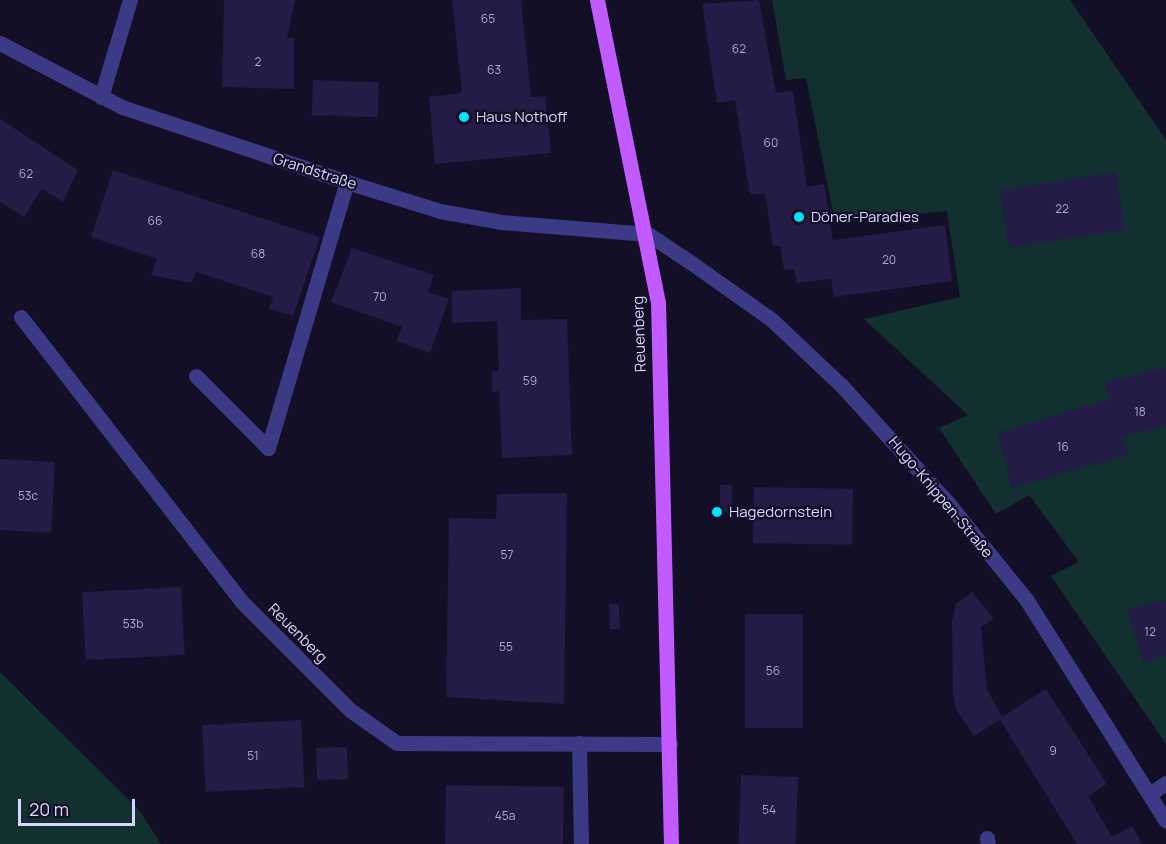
<!DOCTYPE html>
<meta charset="utf-8">
<style>
body{margin:0}
#map{position:relative;width:1166px;height:844px;overflow:hidden;background:#130f26;font-family:Manrope,sans-serif}
div>[style]{position:absolute}
.green>*{inset:0;background:#12302f}
.building>*{inset:0;background:#241b47;transform-origin:0 0}
.minor>*{height:15px;margin:-7.5px;padding:0 7.5px;transform-origin:7.5px;border-radius:7.5px;background:#3d3a85}
.major>*{height:15px;margin:-7.5px;padding:0 7.5px;transform-origin:7.5px;border-radius:7.5px;background:#c25bff}
.dots>*{width:16px;height:16px;translate:-50% -50%;box-sizing:border-box;border:3px solid #130f26;border-radius:50%}
span{translate:-50% -50%;white-space:nowrap;text-align:center;line-height:1.15;-webkit-text-stroke:4.5px #130f26;paint-order:stroke}
.number-label{font-size:12px;color:#aca6d1}
.number-label span{-webkit-text-stroke-width:0}
.poi-label{font-size:15px;color:#d9d4ff}
.left{translate:0 -50%;text-align:left}
.street-label{font-size:15px;color:#d9d4ff}
.scale{position:absolute;left:18px;top:799px;width:117px;height:27px;box-sizing:border-box;border:3px solid #d9d4ff;border-top:0;padding-left:8px;font-size:18px;line-height:21px;white-space:nowrap;color:#d9d4ff;-webkit-text-stroke:4px #130f26;paint-order:stroke}
</style>
<div id="map">
<div class="green">
<i style="clip-path:polygon(772px 0,1070px 0,1166px 140px,1166px 744px,1051px 576px,1079px 562px,1029px 495px,996px 514px,939px 428px,968px 415px,864px 319px,960px 297px,947px 211px,835px 222px,806px 78px,786px 80px)"></i>
<i style="clip-path:polygon(0 672px,139px 810px,161px 844px,0 844px)"></i>
</div>
<div class="building">
<i style="clip-path:polygon(224px 0,295px 0,287px 38px,294px 38px,294px 89px,222px 87px)"></i>
<i style="clip-path:polygon(452px 0,521px 0,531px 97px,545px 96px,551px 153px,435px 164px,429px 97px,462px 93px)"></i>
<i style="clip-path:polygon(759px 0,776px 93px,793px 91px,807px 187px,824px 184px,833px 240px,945px 225px,952px 281px,834px 297px,831px 279px,797px 283px,794px 269px,784px 270px,780px 246px,773px 246px,765px 193px,750px 195px,735px 100px,717px 103px,702px 4px)"></i>
<i style="left:313px;top:80px;width:66px;height:35px;rotate:2deg"></i>
<i style="clip-path:polygon(0 119px,78px 170px,63px 202px,42px 189px,24px 217px,0 202px)"></i>
<i style="clip-path:polygon(113px 170px,320px 237px,293px 316px,269px 309px,273px 297px,196px 272px,191px 283px,151px 275px,157px 259px,91px 237px)"></i>
<i style="left:1116px;top:172px;width:58px;height:118px;rotate:81deg"></i>
<i style="clip-path:polygon(352px 248px,434px 275px,428px 292px,449px 299px,430px 353px,396px 341px,402px 327px,331px 302px)"></i>
<i style="clip-path:polygon(521px 288px,521px 320px,567px 319px,572px 455px,502px 458px,499px 391px,492px 392px,492px 371px,499px 371px,497px 321px,452px 323px,452px 291px)"></i>
<i style="clip-path:polygon(1166px 367px,1166px 425px,1122px 438px,1128px 455px,1012px 488px,997px 433px,1110px 399px,1105px 383px)"></i>
<i style="left:0;top:459px;width:55px;height:71px;rotate:3deg"></i>
<i style="left:720px;top:485px;width:12px;height:27px"></i>
<i style="left:754px;top:487px;width:99px;height:56px;rotate:1deg"></i>
<i style="clip-path:polygon(567px 493px,564px 704px,446px 697px,449px 518px,496px 519px,497px 494px)"></i>
<i style="left:181px;top:587px;width:68px;height:99px;rotate:87deg"></i>
<i style="clip-path:polygon(972px 592px,994px 619px,981px 627px,987px 689px,1002px 717px,1046px 689px,1107px 784px,1088px 796px,1112px 837px,1132px 826px,1142px 844px,1077px 844px,1000px 720px,974px 736px,956px 709px,953px 693px,952px 621px,956px 604px)"></i>
<i style="clip-path:polygon(1166px 600px,1166px 655px,1143px 662px,1127px 609px)"></i>
<i style="left:619px;top:604px;width:25px;height:10px;rotate:88deg"></i>
<i style="left:745px;top:614px;width:58px;height:114px"></i>
<i style="left:301px;top:720px;width:67px;height:99px;rotate:87deg"></i>
<i style="left:347px;top:747px;width:32px;height:31px;rotate:88deg"></i>
<i style="left:741px;top:775px;width:57px;height:69px;rotate:2deg"></i>
<i style="left:446px;top:785px;width:118px;height:59px;rotate:1deg"></i>
</div>
<div class="minor">
<i style="left:0;top:43px;width:138px;rotate:27.7deg"></i>
<i style="left:122px;top:107px;width:237px;rotate:18.4deg"></i>
<i style="left:347px;top:182px;width:97px;rotate:17.3deg"></i>
<i style="left:440px;top:211px;width:62px;rotate:10.2deg"></i>
<i style="left:501px;top:222px;width:147px;rotate:4.7deg"></i>
<i style="left:648px;top:234px;width:54px;rotate:33.7deg"></i>
<i style="left:693px;top:264px;width:97px;rotate:35.3deg"></i>
<i style="left:772px;top:320px;width:96px;rotate:43.3deg"></i>
<i style="left:842px;top:386px;width:158px;rotate:47.8deg"></i>
<i style="left:948px;top:503px;width:124px;rotate:50.9deg"></i>
<i style="left:1026px;top:599px;width:262px;rotate:57.8deg"></i>
<i style="left:101px;top:97px;width:101px;rotate:-73.4deg"></i>
<i style="left:21px;top:317px;width:361px;rotate:52.2deg"></i>
<i style="left:242px;top:602px;width:153px;rotate:45deg"></i>
<i style="left:350px;top:710px;width:57px;rotate:35.1deg"></i>
<i style="left:397px;top:743px;width:273px;rotate:0.2deg"></i>
<i style="left:196px;top:376px;width:102px;rotate:45deg"></i>
<i style="left:268px;top:448px;width:277px;rotate:-73.5deg"></i>
<i style="left:579px;top:743px;width:101px;rotate:88.9deg"></i>
<i style="left:1151px;top:793px;width:18px;rotate:-34deg"></i>
<i style="left:987px;top:838px;width:6px;rotate:81deg"></i>
</div>
<div class="major">
<i style="left:597px;top:0;width:308px;rotate:78.6deg"></i>
<i style="left:658px;top:302px;width:542px;rotate:88.63deg"></i>
</div>
<div class="dots">
<i style="left:464px;top:117px;background:#00e5ff"></i>
<i style="left:799px;top:217px;background:#00e5ff"></i>
<i style="left:717px;top:512px;background:#00e5ff"></i>
</div>
<div class="number-label">
<span style="left:488px;top:19px">65</span>
<span style="left:739px;top:49px">62</span>
<span style="left:258px;top:62px">2</span>
<span style="left:494px;top:70px">63</span>
<span style="left:771px;top:143px">60</span>
<span style="left:26px;top:174px">62</span>
<span style="left:1062px;top:209px">22</span>
<span style="left:155px;top:221px">66</span>
<span style="left:258px;top:254px">68</span>
<span style="left:889px;top:260px">20</span>
<span style="left:380px;top:297px">70</span>
<span style="left:530px;top:381px">59</span>
<span style="left:1140px;top:412px">18</span>
<span style="left:1063px;top:447px">16</span>
<span style="left:28px;top:496px">53c</span>
<span style="left:507px;top:555px">57</span>
<span style="left:133px;top:624px">53b</span>
<span style="left:1150px;top:632px">12</span>
<span style="left:506px;top:647px">55</span>
<span style="left:773px;top:671px">56</span>
<span style="left:1053px;top:751px">9</span>
<span style="left:253px;top:756px">51</span>
<span style="left:769px;top:810px">54</span>
<span style="left:505px;top:816px">45a</span>
</div>
<div class="poi-label">
<span class="left" style="left:476px;top:117px">Haus Nothoff</span>
<span class="left" style="left:811px;top:217px">Döner-Paradies</span>
<span class="left" style="left:729px;top:512px">Hagedornstein</span>
</div>
<div class="street-label">
<span style="left:315px;top:171px;rotate:18deg">Grandstraße</span>
<span style="left:639px;top:334px;rotate:-92deg">Reuenberg</span>
<span style="left:941px;top:497px;rotate:50deg">Hugo-Knippen-Straße</span>
<span style="left:298px;top:633px;rotate:45deg">Reuenberg</span>
</div>
<div class="scale">20 m</div>
</div>
